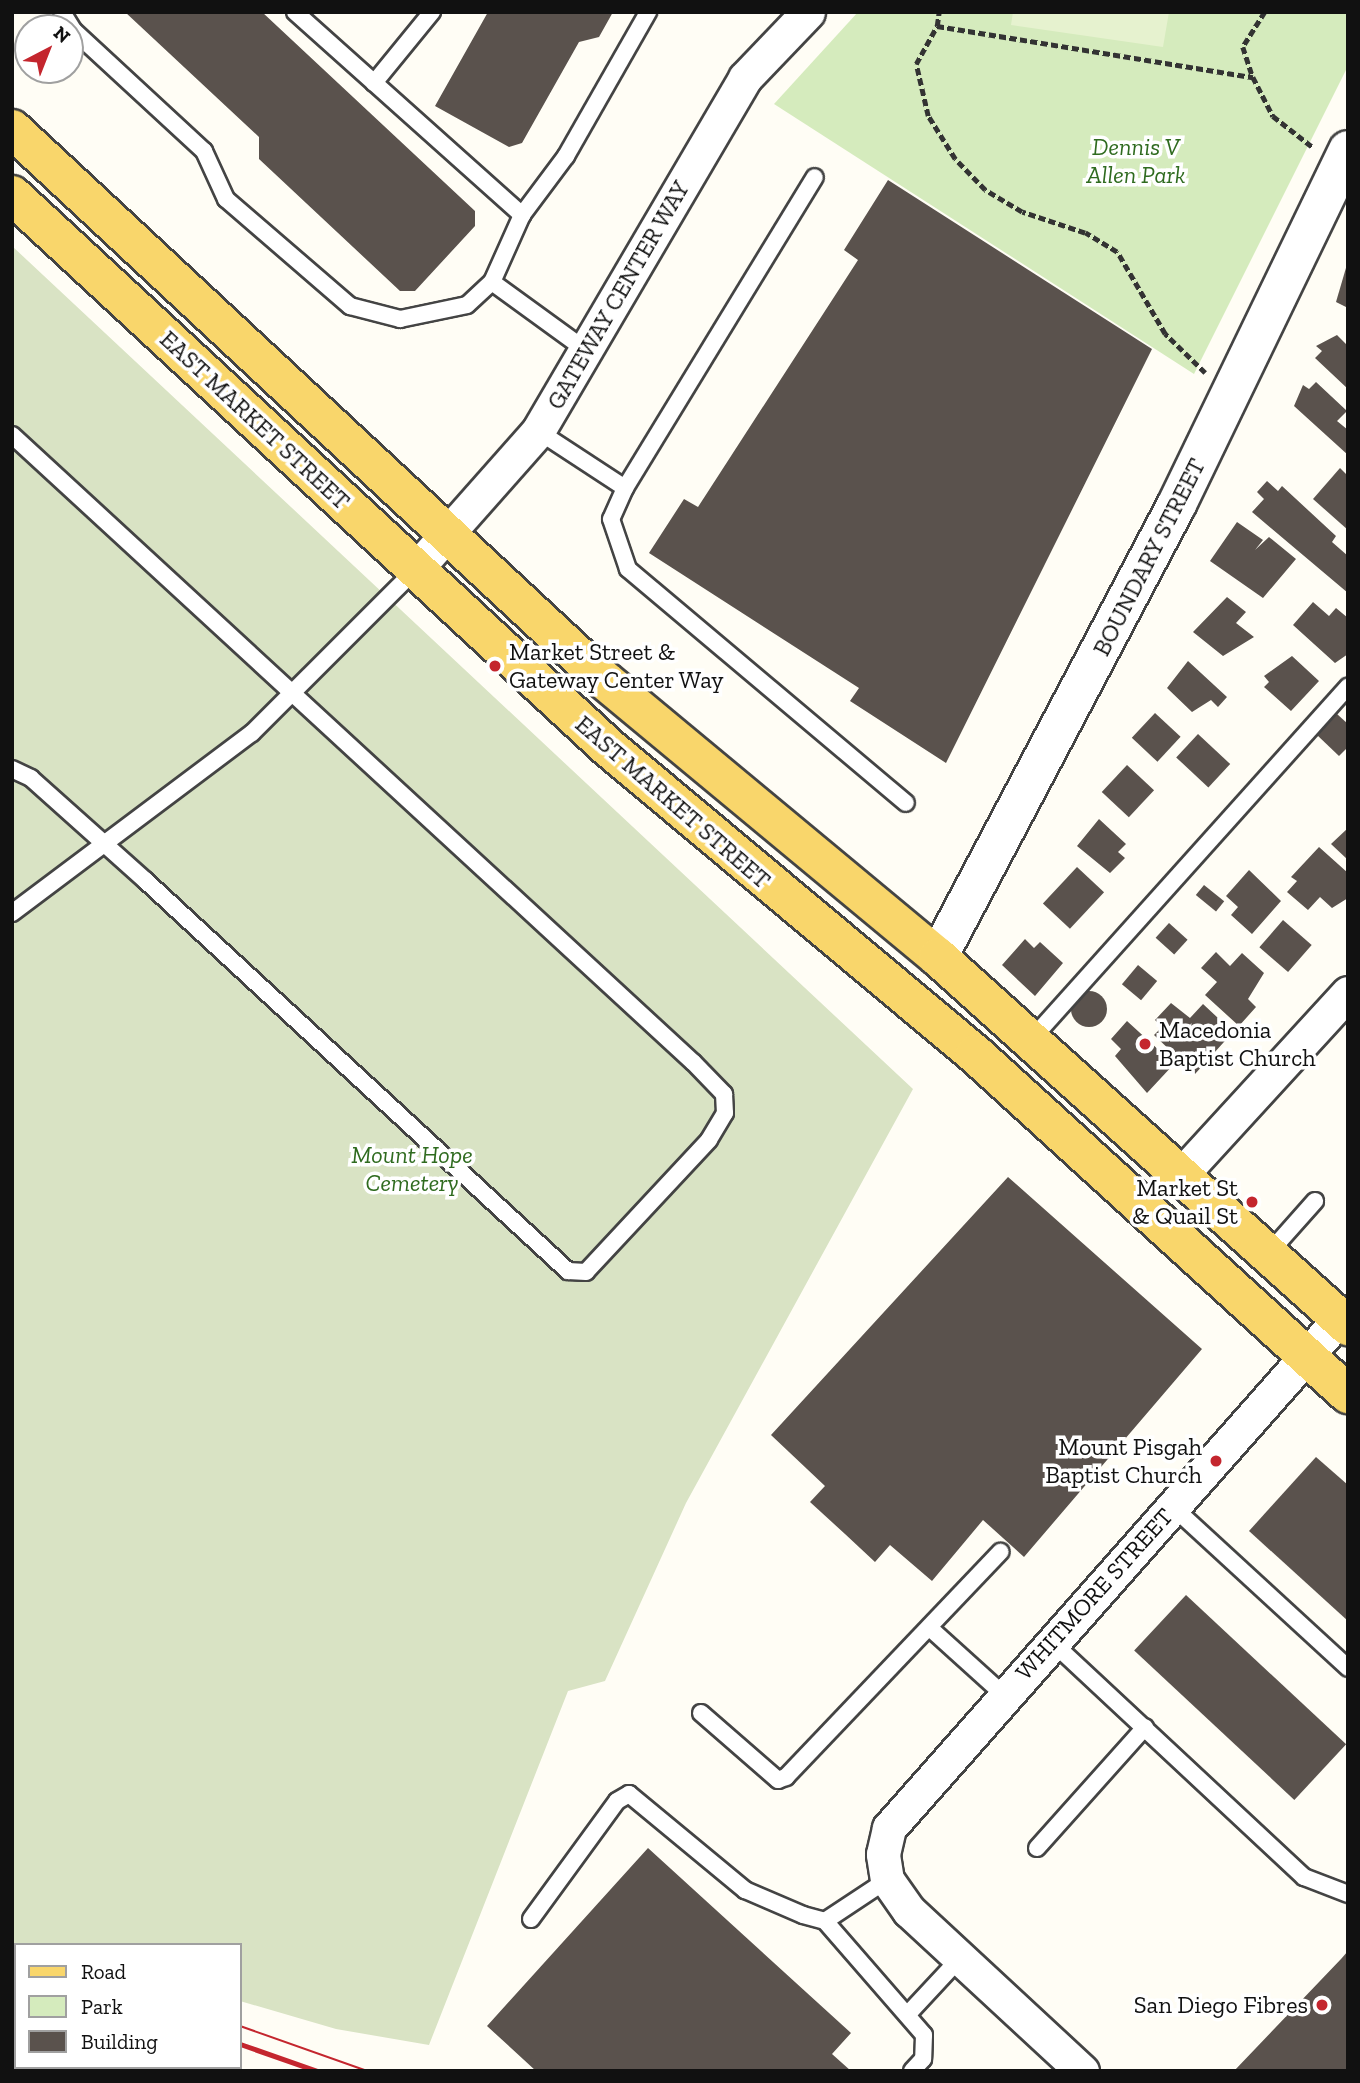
<!DOCTYPE html>
<style>
body{margin:0}
#map{position:relative;width:1360px;height:2083px;overflow:hidden;background:#fffdf5;font-family:"Zilla Slab",serif}
div>[style]{position:absolute}
.green>*{inset:0;background:#d5ebbd}
.cemetery>*{inset:0;background:#d9e3c4}
.pitch>*{inset:0;background:#e6f2cf}
.building>*{inset:0;background:#5a524d;transform-origin:0 0}
.round{border-radius:50%}
.path>*{height:4.5px;margin-top:-2.25px;transform-origin:0;background:repeating-linear-gradient(90deg,#333 0 7px,transparent 0 10.5px)}
.roads{filter:drop-shadow(2px 0 #444) drop-shadow(-2px 0 #444) drop-shadow(0 2px #444) drop-shadow(0 -2px #444)}
.service>*{height:16px;margin:-8px;padding:0 8px;transform-origin:8px;border-radius:8px;background:#fff}
.minor>*{height:33px;margin:-16.5px;padding:0 16.5px;transform-origin:16.5px;border-radius:16.5px;background:#fff}
.tertiary>*{height:38px;margin:-19px;padding:0 19px;transform-origin:19px;border-radius:19px;background:#fff}
.primary>*{height:38px;margin:-19px;padding:0 19px;transform-origin:19px;border-radius:19px;background:#f9d66b}
.tram>*{height:2px;margin:-1px;padding:0 1px;transform-origin:1px;border-radius:1px;background:#c4262e}
.rail>*{height:5px;margin:-2.5px;padding:0 2.5px;transform-origin:2.5px;border-radius:2.5px;background:#c4262e}
.dots>*{width:19px;height:19px;translate:-50% -50%;box-sizing:border-box;border:4px solid #fff;border-radius:50%}
span{translate:-50% -50%;white-space:nowrap;text-align:center;line-height:1.15;-webkit-text-stroke:7px #fff;paint-order:stroke}
.park-label{font-size:24px;color:#2f6b1f;font-style:italic}
.street-label{font-size:24px;color:#111}
.poi-label{font-size:24px;color:#111}
.left{translate:0 -50%;text-align:left}
.right{translate:-100% -50%;text-align:right}
.frame{position:absolute;inset:0;border:14px solid #111;pointer-events:none}
.legend{position:absolute;left:14px;top:1943px;width:228px;height:126px;box-sizing:border-box;background:#fff;border:2px solid #a0a0a0;margin:0;padding:9px 12px;list-style:none;font-size:21px;color:#111}
.legend li{display:flex;align-items:center;gap:14px;height:35px}
.legend b{width:35px;border:2px solid #a0a0a0}
.north{position:absolute;left:14px;top:14px;width:70px;height:70px;box-sizing:border-box;background:#fff;border:2px solid #a0a0a0;border-radius:50%;rotate:42deg;font-size:19px;font-weight:700;line-height:28px;text-align:center;color:#111}
.north::after{content:'';display:block;margin:auto;width:24px;height:32px;background:#c4262e;clip-path:polygon(50% 0,100% 100%,50% 72%,0 100%)}
</style>
<div id="map">
<div class="green">
<i style="clip-path:polygon(858px 12px,1348px 12px,1348px 66px,1194px 374px,774px 104px)"></i>
</div>
<div class="cemetery">
<i style="clip-path:polygon(12px 246px,913px 1089px,686px 1503px,605px 1681px,568px 1691px,429px 2045px,336px 2029px,240px 2001px,240px 1945px,12px 1946px)"></i>
<i style="clip-path:polygon(12px 2013px,16px 2067px,254px 2071px,12px 2071px)"></i>
</div>
<div class="pitch">
<i style="clip-path:polygon(1013px 12px,1169px 12px,1163px 47px,1011px 25px)"></i>
</div>
<div class="building">
<i style="clip-path:polygon(125px 12px,262px 12px,475px 211px,475px 226px,415px 291px,400px 291px,259px 159px,259px 137px)"></i>
<i style="clip-path:polygon(488px 12px,613px 12px,599px 37px,579px 42px,522px 143px,509px 147px,435px 106px)"></i>
<i style="clip-path:polygon(888px 180px,1152px 349px,946px 763px,850px 701px,859px 688px,649px 553px,684px 499px,698px 507px,858px 260px,844px 250px)"></i>
<i style="clip-path:polygon(1348px 261px,1348px 308px,1336px 302px)"></i>
<i style="clip-path:polygon(1337px 335px,1348px 346px,1348px 389px,1315px 358px,1322px 351px,1316px 346px)"></i>
<i style="clip-path:polygon(1316px 382px,1347px 411px,1337px 421px,1348px 430px,1348px 455px,1294px 406px,1303px 385px,1309px 389px)"></i>
<i style="clip-path:polygon(1340px 468px,1348px 476px,1348px 530px,1313px 499px)"></i>
<i style="clip-path:polygon(1267px 481px,1278px 491px,1282px 486px,1336px 536px,1332px 542px,1348px 556px,1348px 593px,1252px 512px,1264px 499px,1257px 492px)"></i>
<i style="clip-path:polygon(1237px 522px,1263px 540px,1255px 550px,1269px 537px,1296px 559px,1263px 598px,1210px 561px)"></i>
<i style="clip-path:polygon(1227px 597px,1246px 612px,1236px 623px,1254px 637px,1223px 656px,1193px 632px)"></i>
<i style="clip-path:polygon(1313px 602px,1329px 616px,1336px 608px,1348px 618px,1348px 654px,1335px 663px,1293px 625px)"></i>
<i style="clip-path:polygon(1292px 656px,1319px 681px,1291px 711px,1264px 687px,1269px 682px,1264px 676px)"></i>
<i style="clip-path:polygon(1188px 661px,1227px 697px,1218px 707px,1211px 700px,1192px 712px,1167px 688px)"></i>
<i style="left:1155px;top:713px;width:35px;height:34px;rotate:43deg"></i>
<i style="clip-path:polygon(1337px 714px,1348px 724px,1348px 747px,1339px 756px,1317px 735px)"></i>
<i style="left:1198px;top:734px;width:44px;height:32px;rotate:43deg"></i>
<i style="left:1127px;top:765px;width:37px;height:37px;rotate:43deg"></i>
<i style="clip-path:polygon(1099px 819px,1126px 844px,1118px 852px,1125px 858px,1110px 873px,1077px 846px)"></i>
<i style="clip-path:polygon(1348px 828px,1348px 860px,1331px 844px)"></i>
<i style="clip-path:polygon(1319px 847px,1348px 873px,1348px 898px,1332px 908px,1320px 897px,1308px 910px,1287px 892px,1297px 881px,1291px 877px)"></i>
<i style="left:1077px;top:867px;width:37px;height:50px;rotate:43deg"></i>
<i style="clip-path:polygon(1249px 870px,1281px 901px,1252px 934px,1231px 915px,1238px 907px,1226px 896px)"></i>
<i style="left:1204px;top:885px;width:26px;height:13px;rotate:39deg"></i>
<i style="left:1283px;top:920px;width:38px;height:36px;rotate:41deg"></i>
<i style="left:1169px;top:923px;width:25px;height:20px;rotate:42deg"></i>
<i style="clip-path:polygon(1025px 939px,1034px 948px,1040px 942px,1063px 963px,1035px 996px,1002px 965px)"></i>
<i style="clip-path:polygon(1216px 952px,1230px 966px,1242px 953px,1264px 973px,1248px 999px,1256px 1007px,1239px 1026px,1205px 995px,1217px 982px,1201px 968px)"></i>
<i style="left:1138px;top:965px;width:25px;height:25px;rotate:40deg"></i>
<i class="round" style="left:1071px;top:991px;width:36px;height:36px"></i>
<i style="clip-path:polygon(1171px 1003px,1190px 1018px,1203px 1004px,1233px 1032px,1195px 1074px,1154px 1035px,1162px 1027px,1155px 1020px)"></i>
<i style="clip-path:polygon(1127px 1021px,1174px 1064px,1147px 1093px,1115px 1056px,1121px 1049px,1111px 1039px)"></i>
<i style="clip-path:polygon(1008px 1177px,1202px 1349px,1024px 1557px,983px 1520px,932px 1581px,890px 1545px,875px 1562px,845px 1534px,810px 1502px,825px 1486px,771px 1435px)"></i>
<i style="clip-path:polygon(1316px 1457px,1348px 1485px,1348px 1621px,1249px 1531px)"></i>
<i style="left:1186px;top:1595px;width:219px;height:76px;rotate:43deg"></i>
<i style="clip-path:polygon(648px 1848px,851px 2033px,832px 2054px,851px 2071px,536px 2071px,487px 2026px)"></i>
<i style="clip-path:polygon(1348px 1951px,1348px 2071px,1234px 2071px,1341px 1959px)"></i>
</div>
<div class="path">
<i style="left:1265px;top:12px;width:41px;rotate:122.2deg"></i>
<i style="left:1243px;top:47px;width:32px;rotate:72deg"></i>
<i style="left:1253px;top:77px;width:44px;rotate:62.9deg"></i>
<i style="left:1273px;top:116px;width:52px;rotate:38deg"></i>
<i style="left:937px;top:26px;width:14px;rotate:-82deg"></i>
<i style="left:1205px;top:373px;width:56px;rotate:-135.7deg"></i>
<i style="left:1165px;top:334px;width:95px;rotate:-120.3deg"></i>
<i style="left:1117px;top:252px;width:37px;rotate:-149deg"></i>
<i style="left:1085px;top:233px;width:66px;rotate:-161.6deg"></i>
<i style="left:1022px;top:212px;width:43px;rotate:-149.3deg"></i>
<i style="left:985px;top:190px;width:43px;rotate:-134.1deg"></i>
<i style="left:955px;top:159px;width:51px;rotate:-122.1deg"></i>
<i style="left:928px;top:116px;width:53px;rotate:-103deg"></i>
<i style="left:916px;top:64px;width:43px;rotate:-61.1deg"></i>
<i style="left:937px;top:26px;width:320px;rotate:9.2deg"></i>
</div>
<div class="roads">
<div class="service">
<i style="left:62px;top:12px;width:22px;rotate:58deg"></i>
<i style="left:74px;top:31px;width:177px;rotate:42.7deg"></i>
<i style="left:204px;top:151px;width:53px;rotate:65.4deg"></i>
<i style="left:226px;top:199px;width:164px;rotate:40.8deg"></i>
<i style="left:350px;top:306px;width:52px;rotate:14.6deg"></i>
<i style="left:400px;top:319px;width:68px;rotate:-11.8deg"></i>
<i style="left:467px;top:305px;width:34px;rotate:-43deg"></i>
<i style="left:295px;top:12px;width:305px;rotate:41.8deg"></i>
<i style="left:522px;top:215px;width:73px;rotate:114.1deg"></i>
<i style="left:492px;top:282px;width:117px;rotate:36deg"></i>
<i style="left:374px;top:83px;width:92px;rotate:-50.8deg"></i>
<i style="left:522px;top:215px;width:74px;rotate:-53.3deg"></i>
<i style="left:566px;top:156px;width:166px;rotate:-60.3deg"></i>
<i style="left:538px;top:431px;width:104px;rotate:33.2deg"></i>
<i style="left:625px;top:488px;width:364px;rotate:-58.6deg"></i>
<i style="left:12px;top:435px;width:926px;rotate:42.64deg"></i>
<i style="left:693px;top:1062px;width:45px;rotate:45.9deg"></i>
<i style="left:724px;top:1094px;width:19px;rotate:87deg"></i>
<i style="left:725px;top:1113px;width:31px;rotate:121deg"></i>
<i style="left:709px;top:1140px;width:180px;rotate:133deg"></i>
<i style="left:586px;top:1272px;width:18px;rotate:-177deg"></i>
<i style="left:568px;top:1271px;width:575px;rotate:-137.26deg"></i>
<i style="left:146px;top:881px;width:154px;rotate:-138.2deg"></i>
<i style="left:31px;top:778px;width:21px;rotate:-155deg"></i>
<i style="left:625px;top:488px;width:34px;rotate:114deg"></i>
<i style="left:611px;top:519px;width:53px;rotate:71.2deg"></i>
<i style="left:628px;top:569px;width:363px;rotate:40.1deg"></i>
<i style="left:12px;top:913px;width:300px;rotate:-36.9deg"></i>
<i style="left:252px;top:733px;width:232px;rotate:-45deg"></i>
<i style="left:1030px;top:1041px;width:476px;rotate:-48.1deg"></i>
<i style="left:1268px;top:1254px;width:71px;rotate:-48.4deg"></i>
<i style="left:1172px;top:1506px;width:239px;rotate:42.6deg"></i>
<i style="left:932px;top:1630px;width:97px;rotate:42.1deg"></i>
<i style="left:1052px;top:1642px;width:345px;rotate:43deg"></i>
<i style="left:1304px;top:1877px;width:47px;rotate:21.1deg"></i>
<i style="left:701px;top:1713px;width:102px;rotate:41deg"></i>
<i style="left:778px;top:1780px;width:9px;rotate:-21deg"></i>
<i style="left:786px;top:1777px;width:311px;rotate:-46.4deg"></i>
<i style="left:1037px;top:1848px;width:162px;rotate:-48.2deg"></i>
<i style="left:531px;top:1919px;width:146px;rotate:-53.9deg"></i>
<i style="left:617px;top:1801px;width:14px;rotate:-30deg"></i>
<i style="left:629px;top:1794px;width:151px;rotate:39.6deg"></i>
<i style="left:745px;top:1890px;width:63px;rotate:23.3deg"></i>
<i style="left:803px;top:1915px;width:23px;rotate:15deg"></i>
<i style="left:825px;top:1921px;width:74px;rotate:-33.5deg"></i>
<i style="left:825px;top:1921px;width:151px;rotate:49deg"></i>
<i style="left:924px;top:2035px;width:24px;rotate:92deg"></i>
<i style="left:923px;top:2059px;width:16px;rotate:133deg"></i>
<i style="left:908px;top:2014px;width:76px;rotate:-47.1deg"></i>
</div>
<div class="minor">
<i style="left:416px;top:569px;width:184px;rotate:-48.5deg"></i>
<i style="left:538px;top:431px;width:409px;rotate:-59.6deg"></i>
<i style="left:745px;top:78px;width:91px;rotate:-46.3deg"></i>
<i style="left:1181px;top:1175px;width:247px;rotate:-47.5deg"></i>
<i style="left:1082px;top:2071px;width:236px;rotate:-137.2deg"></i>
<i style="left:909px;top:1911px;width:38px;rotate:-125deg"></i>
<i style="left:887px;top:1880px;width:26px;rotate:-99deg"></i>
<i style="left:883px;top:1854px;width:27px;rotate:-77deg"></i>
<i style="left:889px;top:1828px;width:679px;rotate:-48.52deg"></i>
</div>
<div class="tertiary">
<i style="left:938px;top:957px;width:512px;rotate:-62.18deg"></i>
<i style="left:1177px;top:504px;width:393px;rotate:-64.2deg"></i>
</div>
<div class="primary">
<i style="left:12px;top:129px;width:807px;rotate:42.94deg"></i>
<i style="left:603px;top:679px;width:435px;rotate:39.7deg"></i>
<i style="left:938px;top:957px;width:552px;rotate:41.99deg"></i>
<i style="left:12px;top:195px;width:814px;rotate:42.81deg"></i>
<i style="left:609px;top:748px;width:477px;rotate:39.9deg"></i>
<i style="left:975px;top:1054px;width:505px;rotate:42.35deg"></i>
</div>
</div>
<div class="tram">
<i style="left:12px;top:1977px;width:4px"></i>
<i style="left:240px;top:2026px;width:135px;rotate:19.5deg"></i>
</div>
<div class="rail">
<i style="left:12px;top:1996px;width:4px"></i>
<i style="left:240px;top:2044px;width:82px;rotate:19.3deg"></i>
</div>
<div class="dots">
<i style="left:495px;top:666px;background:#c4262e"></i>
<i style="left:1145px;top:1044px;background:#c4262e"></i>
<i style="left:1252px;top:1202px;background:#c4262e"></i>
<i style="left:1216px;top:1461px;background:#c4262e"></i>
<i style="left:1322px;top:2005px;background:#c4262e"></i>
</div>
<div class="park-label">
<span style="left:1136px;top:161px">Dennis V<br>Allen Park</span>
<span style="left:412px;top:1169px">Mount Hope<br>Cemetery</span>
</div>
<div class="street-label">
<span style="left:618px;top:295px;rotate:-60deg">GATEWAY CENTER WAY</span>
<span style="left:255px;top:420px;rotate:43deg">EAST MARKET STREET</span>
<span style="left:1149px;top:557px;rotate:-63deg">BOUNDARY STREET</span>
<span style="left:673px;top:802px;rotate:41deg">EAST MARKET STREET</span>
<span style="left:1094px;top:1594px;rotate:-48deg">WHITMORE STREET</span>
</div>
<div class="poi-label">
<span class="left" style="left:509px;top:666px">Market Street &amp;<br>Gateway Center Way</span>
<span class="left" style="left:1159px;top:1044px">Macedonia<br>Baptist Church</span>
<span class="right" style="left:1238px;top:1202px">Market St<br>&amp; Quail St</span>
<span class="right" style="left:1202px;top:1461px">Mount Pisgah<br>Baptist Church</span>
<span class="right" style="left:1308px;top:2005px">San Diego Fibres</span>
</div>
<div class="frame"></div>
<ul class="legend">
<li><b style="height:9px;background:#f9d66b"></b>Road</li>
<li><b style="height:19px;background:#d5ebbd"></b>Park</li>
<li><b style="height:19px;background:#5a524d"></b>Building</li>
</ul>
<div class="north">N</div>
</div>
